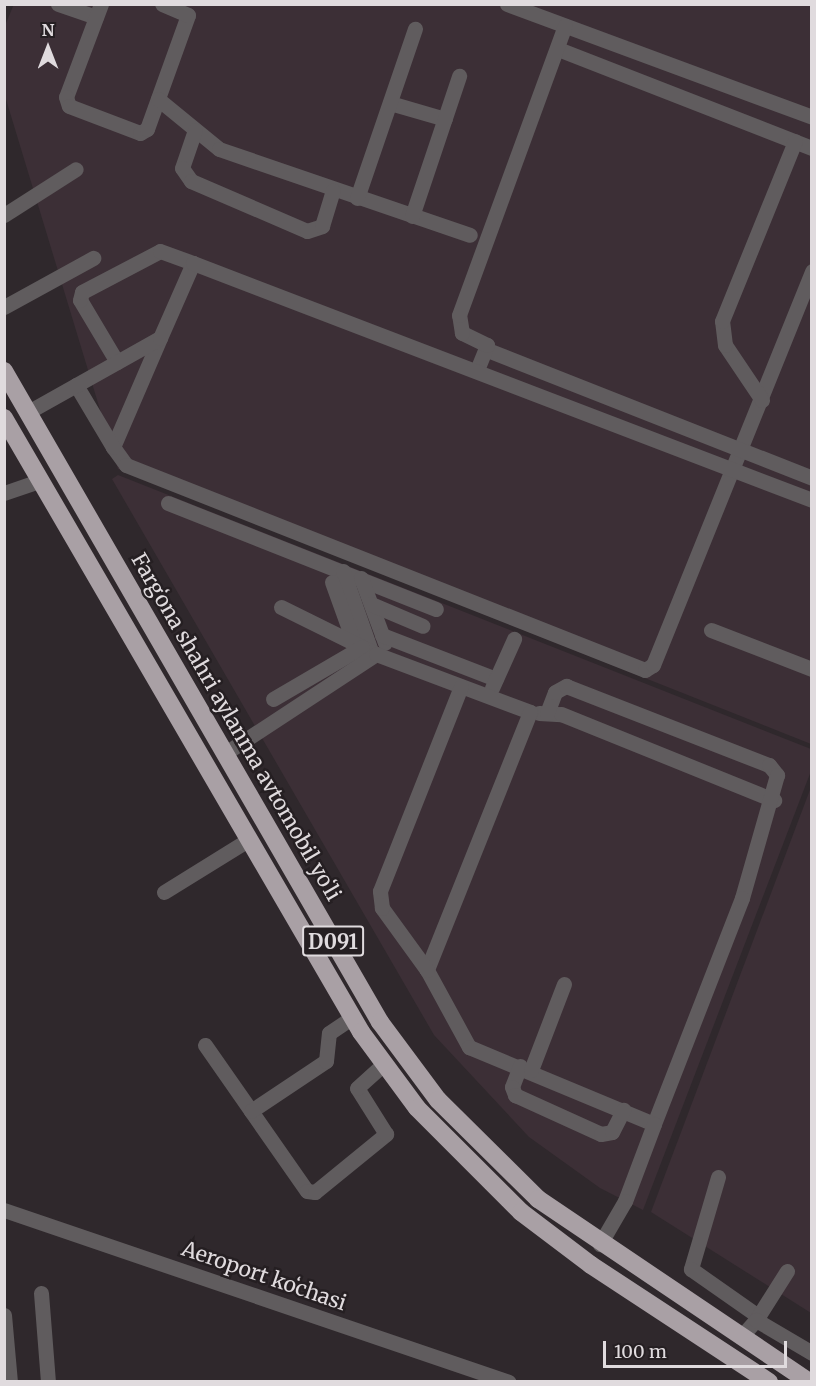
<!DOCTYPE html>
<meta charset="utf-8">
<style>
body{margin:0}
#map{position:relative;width:816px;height:1386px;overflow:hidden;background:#2f282c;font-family:Merriweather,serif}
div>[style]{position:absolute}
.built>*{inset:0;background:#3c2f36}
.minor>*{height:15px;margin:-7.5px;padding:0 7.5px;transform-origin:7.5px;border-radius:7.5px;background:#605c5e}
.highway>*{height:18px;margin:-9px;padding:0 9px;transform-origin:9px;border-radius:9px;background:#a9a0a5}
span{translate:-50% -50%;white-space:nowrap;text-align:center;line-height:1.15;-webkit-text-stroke:5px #251f22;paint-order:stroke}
.shield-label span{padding:2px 4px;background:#251f22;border:2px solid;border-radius:4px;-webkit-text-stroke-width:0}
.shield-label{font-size:20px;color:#e0dbde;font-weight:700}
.street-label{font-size:21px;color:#e0dbde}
.frame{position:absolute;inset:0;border:6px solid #e0dbde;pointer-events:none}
.north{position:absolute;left:18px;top:18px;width:60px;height:60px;-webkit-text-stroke:4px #251f22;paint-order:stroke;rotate:0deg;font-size:16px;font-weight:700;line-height:24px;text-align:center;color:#e0dbde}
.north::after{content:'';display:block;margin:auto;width:21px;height:27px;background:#e0dbde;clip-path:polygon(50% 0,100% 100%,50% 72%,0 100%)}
.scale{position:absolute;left:603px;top:1341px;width:184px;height:27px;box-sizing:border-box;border:3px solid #e0dbde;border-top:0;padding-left:8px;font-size:18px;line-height:21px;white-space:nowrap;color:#e0dbde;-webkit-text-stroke:4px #251f22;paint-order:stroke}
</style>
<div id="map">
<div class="built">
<i style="clip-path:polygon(14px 4px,811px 5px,811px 744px,118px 469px,5px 96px,4px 28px)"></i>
<i style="clip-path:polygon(118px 475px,811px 749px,811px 771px,643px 1210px,600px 1188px,529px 1137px,434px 1035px,112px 479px)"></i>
<i style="clip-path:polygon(811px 787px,811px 1313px,651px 1212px)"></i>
</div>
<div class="minor">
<i style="left:58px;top:4px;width:40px;rotate:18.9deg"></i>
<i style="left:101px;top:4px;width:99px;rotate:110.6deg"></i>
<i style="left:66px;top:97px;width:9px;rotate:72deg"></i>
<i style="left:69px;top:106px;width:76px;rotate:20.8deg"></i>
<i style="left:140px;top:133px;width:8px;rotate:-30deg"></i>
<i style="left:147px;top:129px;width:121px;rotate:-70.2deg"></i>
<i style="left:188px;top:15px;width:28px;rotate:-157deg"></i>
<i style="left:507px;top:4px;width:325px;rotate:20.3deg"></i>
<i style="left:558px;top:49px;width:273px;rotate:21.3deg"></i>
<i style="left:158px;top:99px;width:79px;rotate:39.3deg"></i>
<i style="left:219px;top:149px;width:265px;rotate:18.9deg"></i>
<i style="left:390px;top:103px;width:57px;rotate:16.2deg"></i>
<i style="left:195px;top:130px;width:40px;rotate:108.9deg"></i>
<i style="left:182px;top:168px;width:16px;rotate:55deg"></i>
<i style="left:191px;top:181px;width:126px;rotate:23.3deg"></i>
<i style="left:307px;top:231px;width:16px;rotate:-18deg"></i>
<i style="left:322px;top:226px;width:37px;rotate:-73deg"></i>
<i style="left:357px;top:198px;width:179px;rotate:-71.1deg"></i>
<i style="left:4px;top:215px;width:85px;rotate:-32.6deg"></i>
<i style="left:412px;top:216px;width:148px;rotate:-71.4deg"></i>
<i style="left:4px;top:307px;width:102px;rotate:-28.8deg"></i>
<i style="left:160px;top:338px;width:119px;rotate:113.3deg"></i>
<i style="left:113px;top:447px;width:22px;rotate:54deg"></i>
<i style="left:126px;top:465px;width:558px;rotate:21.55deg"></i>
<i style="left:645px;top:670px;width:9px;rotate:-32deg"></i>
<i style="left:653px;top:665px;width:425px;rotate:-68deg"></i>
<i style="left:485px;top:349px;width:352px;rotate:21.5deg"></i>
<i style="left:117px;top:362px;width:72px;rotate:-120.8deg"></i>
<i style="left:80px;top:300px;width:8px;rotate:-76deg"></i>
<i style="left:82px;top:292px;width:88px;rotate:-27.7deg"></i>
<i style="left:160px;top:251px;width:35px;rotate:20deg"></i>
<i style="left:477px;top:370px;width:27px;rotate:-68deg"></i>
<i style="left:487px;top:345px;width:28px;rotate:-154deg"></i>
<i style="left:462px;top:333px;width:18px;rotate:-99deg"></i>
<i style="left:459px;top:315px;width:308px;rotate:-69.9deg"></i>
<i style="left:76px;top:385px;width:72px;rotate:59.2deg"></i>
<i style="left:762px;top:400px;width:66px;rotate:-123.9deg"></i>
<i style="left:725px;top:345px;width:24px;rotate:-97deg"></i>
<i style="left:722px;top:321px;width:194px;rotate:-67.9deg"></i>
<i style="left:28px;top:412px;width:151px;rotate:-29.3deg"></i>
<i style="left:160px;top:338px;width:82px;rotate:-66.3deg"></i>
<i style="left:193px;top:263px;width:663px;rotate:20.95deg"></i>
<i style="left:4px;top:493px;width:39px;rotate:-19deg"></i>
<i style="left:168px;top:503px;width:288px;rotate:21.6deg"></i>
<i style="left:343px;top:571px;width:85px;rotate:70.7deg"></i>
<i style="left:361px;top:578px;width:69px;rotate:69.7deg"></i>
<i style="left:332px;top:582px;width:65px;rotate:70.2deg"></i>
<i style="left:371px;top:604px;width:56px;rotate:22.9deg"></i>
<i style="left:281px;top:607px;width:106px;rotate:26.3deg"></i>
<i style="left:711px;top:630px;width:108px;rotate:21.1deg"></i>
<i style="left:382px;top:635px;width:122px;rotate:21.1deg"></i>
<i style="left:492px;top:688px;width:54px;rotate:-65.8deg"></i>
<i style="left:273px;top:699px;width:103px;rotate:-30.3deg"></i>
<i style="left:539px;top:713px;width:22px;rotate:3deg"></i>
<i style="left:561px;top:714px;width:230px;rotate:22deg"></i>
<i style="left:547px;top:713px;width:22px;rotate:-69deg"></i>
<i style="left:555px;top:692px;width:13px;rotate:-29deg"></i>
<i style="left:566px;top:686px;width:218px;rotate:21.3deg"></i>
<i style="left:769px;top:765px;width:13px;rotate:51deg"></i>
<i style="left:777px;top:775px;width:128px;rotate:105.9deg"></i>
<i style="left:742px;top:898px;width:243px;rotate:111.3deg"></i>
<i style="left:224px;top:754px;width:182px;rotate:-33.3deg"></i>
<i style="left:376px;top:654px;width:165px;rotate:20.6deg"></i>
<i style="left:530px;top:712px;width:278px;rotate:111.8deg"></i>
<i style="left:427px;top:970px;width:88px;rotate:61.4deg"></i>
<i style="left:469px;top:1047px;width:200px;rotate:22.6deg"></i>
<i style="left:654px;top:1124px;width:82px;rotate:110.6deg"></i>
<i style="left:625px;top:1201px;width:50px;rotate:120.2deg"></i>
<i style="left:164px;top:892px;width:99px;rotate:-31.8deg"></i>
<i style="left:427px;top:970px;width:77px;rotate:-126deg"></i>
<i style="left:382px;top:908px;width:17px;rotate:-97deg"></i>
<i style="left:380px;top:891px;width:220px;rotate:-68.4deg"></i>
<i style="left:205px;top:1045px;width:178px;rotate:55.1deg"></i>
<i style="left:307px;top:1191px;width:8px;rotate:7deg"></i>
<i style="left:315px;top:1192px;width:92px;rotate:-39.2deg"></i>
<i style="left:386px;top:1134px;width:54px;rotate:-122.2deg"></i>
<i style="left:357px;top:1088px;width:36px;rotate:-42deg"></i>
<i style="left:520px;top:1066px;width:22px;rotate:111deg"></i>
<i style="left:512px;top:1087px;width:9px;rotate:69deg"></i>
<i style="left:515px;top:1095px;width:94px;rotate:24.4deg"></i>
<i style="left:601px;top:1134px;width:11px;rotate:-10deg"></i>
<i style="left:612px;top:1132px;width:25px;rotate:-63deg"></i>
<i style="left:531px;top:1070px;width:92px;rotate:-69deg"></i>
<i style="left:251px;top:1111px;width:90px;rotate:-33.7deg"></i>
<i style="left:326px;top:1061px;width:28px;rotate:-84deg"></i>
<i style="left:329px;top:1033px;width:29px;rotate:-34deg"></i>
<i style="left:718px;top:1177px;width:96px;rotate:106.4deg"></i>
<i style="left:691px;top:1269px;width:82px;rotate:35deg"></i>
<i style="left:4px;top:1210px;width:533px;rotate:18.81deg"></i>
<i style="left:41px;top:1293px;width:89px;rotate:85.5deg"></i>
<i style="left:4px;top:1315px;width:67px;rotate:84.9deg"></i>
<i style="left:756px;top:1320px;width:58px;rotate:-57.7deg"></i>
<i style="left:741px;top:1337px;width:23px;rotate:-49deg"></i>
<i style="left:756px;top:1320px;width:65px;rotate:30.5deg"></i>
</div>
<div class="highway">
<i style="left:4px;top:371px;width:752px;rotate:59.99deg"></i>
<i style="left:380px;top:1022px;width:97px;rotate:53.4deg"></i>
<i style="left:438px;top:1100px;width:141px;rotate:44.7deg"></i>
<i style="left:538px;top:1199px;width:327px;rotate:34deg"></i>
<i style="left:4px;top:418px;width:710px;rotate:59.82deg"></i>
<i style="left:361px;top:1032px;width:94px;rotate:53.6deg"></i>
<i style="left:417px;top:1108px;width:147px;rotate:45deg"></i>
<i style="left:521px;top:1212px;width:88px;rotate:37.1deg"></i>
<i style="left:591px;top:1265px;width:213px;rotate:33.3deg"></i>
</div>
<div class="shield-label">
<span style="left:333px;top:941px">D091</span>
</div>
<div class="street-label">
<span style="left:236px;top:727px;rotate:60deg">Fargʻona shahri aylanma avtomobil yoʻli</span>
<span style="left:264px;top:1276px;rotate:19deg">Aeroport koʻchasi</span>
</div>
<div class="frame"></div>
<div class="north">N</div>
<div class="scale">100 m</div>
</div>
